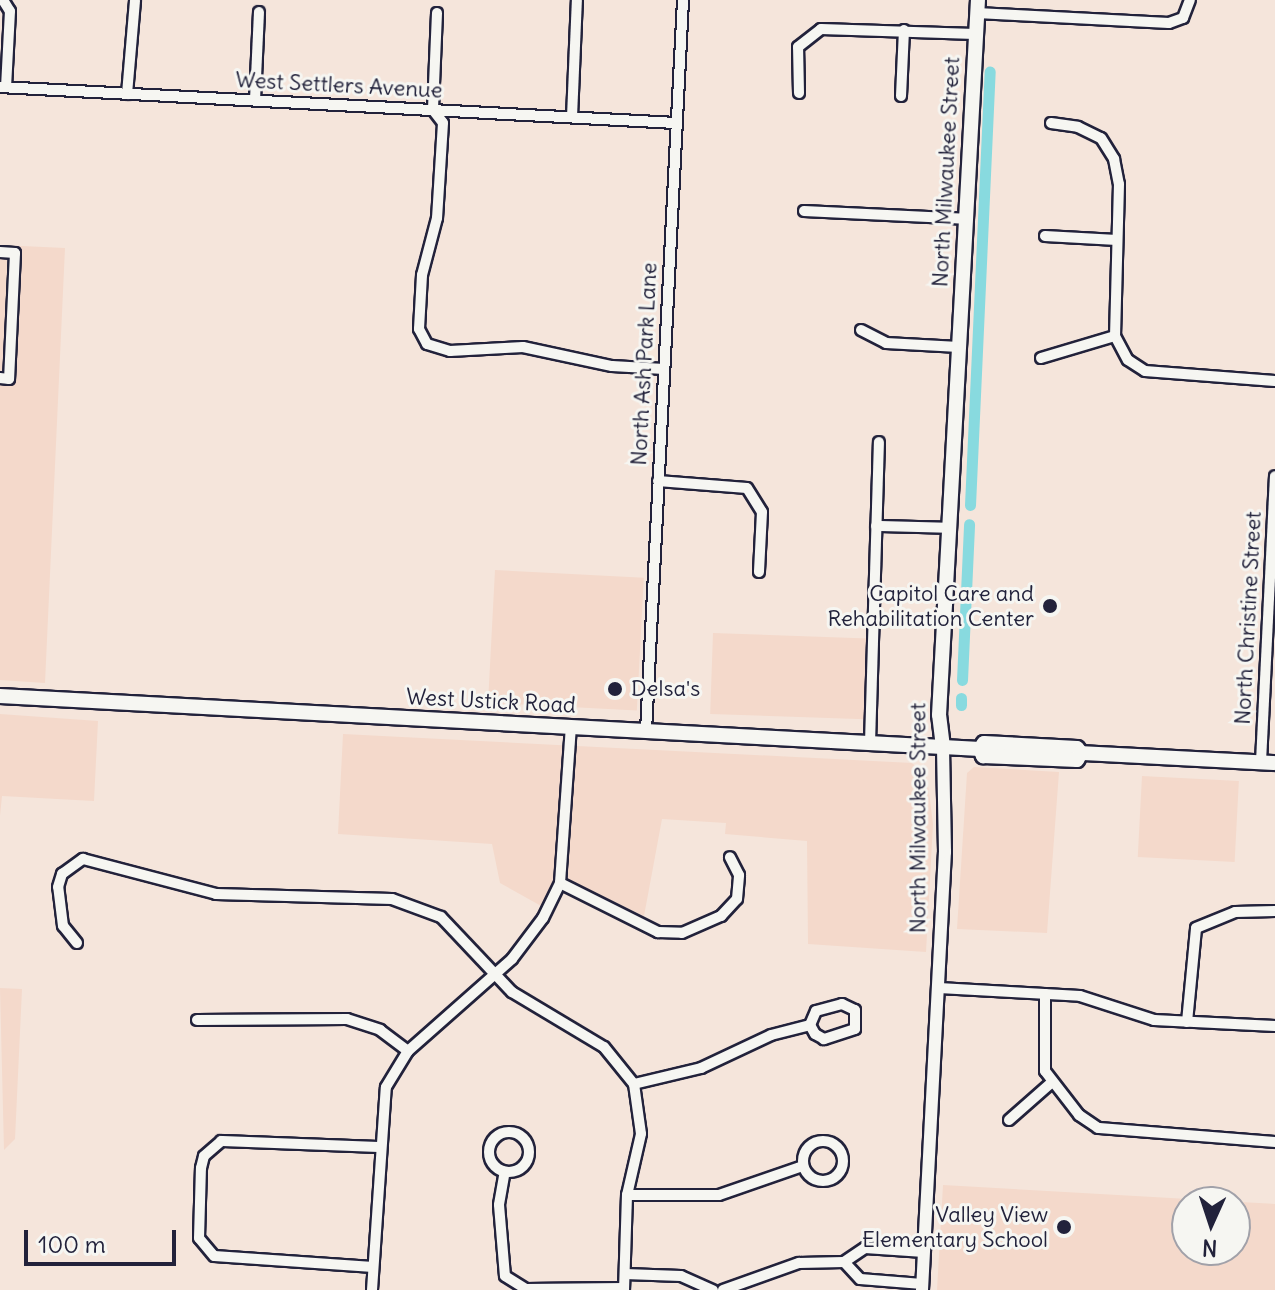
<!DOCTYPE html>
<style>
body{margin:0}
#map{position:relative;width:1275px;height:1290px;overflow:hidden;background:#f5e5db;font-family:Delius,sans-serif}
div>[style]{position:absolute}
.built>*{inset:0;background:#f4d9cb;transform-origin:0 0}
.canal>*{height:11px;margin:-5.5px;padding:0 5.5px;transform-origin:5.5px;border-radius:5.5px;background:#88dadf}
.roads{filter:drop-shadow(2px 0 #22223b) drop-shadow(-2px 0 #22223b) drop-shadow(0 2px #22223b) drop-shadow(0 -2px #22223b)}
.minor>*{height:10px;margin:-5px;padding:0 5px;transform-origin:5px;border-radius:5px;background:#f6f6f2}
.minor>.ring{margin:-5px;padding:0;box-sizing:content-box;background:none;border:10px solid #f6f6f2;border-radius:50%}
.tertiary>*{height:12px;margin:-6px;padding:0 6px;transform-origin:6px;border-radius:6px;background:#f6f6f2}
.secondary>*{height:14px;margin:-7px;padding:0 7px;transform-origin:7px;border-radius:7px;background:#f6f6f2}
.dots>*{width:22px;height:22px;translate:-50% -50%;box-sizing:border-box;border:4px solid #f6f6f2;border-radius:50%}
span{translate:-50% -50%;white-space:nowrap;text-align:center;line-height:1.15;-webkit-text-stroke:6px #f6f6f2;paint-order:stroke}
.street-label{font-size:22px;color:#22223b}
.poi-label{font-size:22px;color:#22223b}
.right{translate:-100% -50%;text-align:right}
.left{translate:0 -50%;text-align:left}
.north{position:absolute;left:1171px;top:1186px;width:80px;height:80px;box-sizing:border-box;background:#f6f6f2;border:2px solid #a1a1a9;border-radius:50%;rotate:183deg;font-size:22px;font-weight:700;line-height:32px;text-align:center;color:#22223b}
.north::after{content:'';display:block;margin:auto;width:28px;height:36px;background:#22223b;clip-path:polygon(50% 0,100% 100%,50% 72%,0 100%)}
.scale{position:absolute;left:24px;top:1230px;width:152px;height:36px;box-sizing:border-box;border:4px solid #22223b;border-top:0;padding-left:10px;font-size:24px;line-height:28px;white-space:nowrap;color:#22223b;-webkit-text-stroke:6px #f6f6f2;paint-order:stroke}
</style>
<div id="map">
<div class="built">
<i style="clip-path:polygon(0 245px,65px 248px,45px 683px,0 680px)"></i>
<i style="left:495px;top:570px;width:149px;height:133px;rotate:3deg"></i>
<i style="left:713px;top:633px;width:155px;height:81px;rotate:2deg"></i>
<i style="clip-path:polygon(0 714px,98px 721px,94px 801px,2px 796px,0 816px)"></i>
<i style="clip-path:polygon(343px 734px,912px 763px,927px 777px,933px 824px,926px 952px,808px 944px,807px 841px,725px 834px,726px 823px,662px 819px,644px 916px,556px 874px,543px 907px,500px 883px,492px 844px,338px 834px)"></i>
<i style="clip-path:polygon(974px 767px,1059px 772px,1047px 933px,957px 929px,967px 773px)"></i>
<i style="left:1142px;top:776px;width:97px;height:81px;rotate:3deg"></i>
<i style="clip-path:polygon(0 988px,22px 989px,15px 1139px,4px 1150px)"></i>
<i style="clip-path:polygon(evenodd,943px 1185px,1275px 1204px,1275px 1290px,937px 1290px,943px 1185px,1187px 1202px,1235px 1202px,1235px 1250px,1187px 1250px,1187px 1202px)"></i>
</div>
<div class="canal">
<i style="left:970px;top:505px;width:434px;rotate:-87.4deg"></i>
<i style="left:962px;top:680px;width:156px;rotate:-87.4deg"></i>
<i style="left:961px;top:705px;width:7px;rotate:-90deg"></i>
</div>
<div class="roads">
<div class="minor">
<i style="left:3px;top:0;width:13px;rotate:58deg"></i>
<i style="left:10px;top:11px;width:76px;rotate:93deg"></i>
<i style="left:437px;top:13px;width:97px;rotate:92.4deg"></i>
<i style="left:433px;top:110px;width:16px;rotate:52deg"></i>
<i style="left:443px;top:123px;width:95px;rotate:93.6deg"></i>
<i style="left:437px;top:218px;width:59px;rotate:104.7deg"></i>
<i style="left:422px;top:275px;width:54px;rotate:93.2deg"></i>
<i style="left:419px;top:329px;width:17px;rotate:62deg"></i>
<i style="left:427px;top:344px;width:24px;rotate:17deg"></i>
<i style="left:450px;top:351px;width:73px;rotate:-3.1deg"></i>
<i style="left:523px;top:347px;width:91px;rotate:12.1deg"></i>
<i style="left:612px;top:366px;width:52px;rotate:3.3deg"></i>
<i style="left:977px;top:13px;width:192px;rotate:3deg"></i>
<i style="left:1169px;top:23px;width:15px;rotate:-20deg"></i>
<i style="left:1183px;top:18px;width:19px;rotate:-69deg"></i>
<i style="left:0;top:87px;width:677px;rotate:3.05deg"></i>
<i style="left:799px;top:93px;width:46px;rotate:-91.2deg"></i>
<i style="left:798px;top:47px;width:29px;rotate:-38deg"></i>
<i style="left:821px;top:29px;width:154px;rotate:1.9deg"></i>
<i style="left:127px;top:94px;width:94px;rotate:-85.1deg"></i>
<i style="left:901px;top:96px;width:66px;rotate:-87.4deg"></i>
<i style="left:255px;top:100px;width:88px;rotate:-87.4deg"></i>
<i style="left:572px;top:117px;width:117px;rotate:-87.6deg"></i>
<i style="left:1051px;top:123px;width:27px;rotate:8deg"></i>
<i style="left:1078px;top:127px;width:25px;rotate:26deg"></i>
<i style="left:1101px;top:138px;width:25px;rotate:58deg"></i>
<i style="left:1114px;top:159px;width:25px;rotate:79deg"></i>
<i style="left:1119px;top:184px;width:152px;rotate:91.5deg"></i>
<i style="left:804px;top:211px;width:161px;rotate:2.8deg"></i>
<i style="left:1045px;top:236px;width:72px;rotate:3.2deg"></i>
<i style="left:0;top:252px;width:15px;rotate:4deg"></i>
<i style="left:15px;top:253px;width:126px;rotate:92.7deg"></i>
<i style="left:9px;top:379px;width:9px;rotate:-174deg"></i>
<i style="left:861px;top:330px;width:28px;rotate:27deg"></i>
<i style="left:886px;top:343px;width:73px;rotate:3.1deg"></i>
<i style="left:1041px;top:358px;width:77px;rotate:-16.6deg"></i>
<i style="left:1115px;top:336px;width:27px;rotate:62deg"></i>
<i style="left:1128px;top:360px;width:20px;rotate:33deg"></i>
<i style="left:1145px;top:371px;width:130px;rotate:4.4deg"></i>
<i style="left:658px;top:481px;width:89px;rotate:4.5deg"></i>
<i style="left:747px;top:488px;width:28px;rotate:58deg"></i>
<i style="left:762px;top:512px;width:60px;rotate:92.9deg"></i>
<i style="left:876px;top:526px;width:75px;rotate:1.5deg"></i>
<i style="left:646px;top:731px;width:732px;rotate:-87.1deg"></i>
<i style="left:870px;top:743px;width:301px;rotate:-88.3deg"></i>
<i style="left:1261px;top:762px;width:286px;rotate:-87.2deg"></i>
<i style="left:560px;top:883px;width:110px;rotate:26.6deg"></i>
<i style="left:658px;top:932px;width:24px;rotate:2deg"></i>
<i style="left:682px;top:933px;width:43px;rotate:-23.6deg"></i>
<i style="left:721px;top:916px;width:23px;rotate:-47deg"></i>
<i style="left:737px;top:899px;width:24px;rotate:-85deg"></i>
<i style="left:739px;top:875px;width:20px;rotate:-117deg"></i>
<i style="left:77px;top:943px;width:22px;rotate:-129deg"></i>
<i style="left:63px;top:926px;width:39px;rotate:-97deg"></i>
<i style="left:58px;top:887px;width:14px;rotate:-73deg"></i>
<i style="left:62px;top:874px;width:26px;rotate:-36deg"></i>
<i style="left:83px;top:859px;width:138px;rotate:14.7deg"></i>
<i style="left:216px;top:894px;width:176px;rotate:1.6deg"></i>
<i style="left:392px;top:899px;width:52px;rotate:20.2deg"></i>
<i style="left:441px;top:917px;width:103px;rotate:46.6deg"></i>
<i style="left:512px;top:992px;width:107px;rotate:30.9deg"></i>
<i style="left:604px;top:1047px;width:48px;rotate:51deg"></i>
<i style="left:634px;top:1084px;width:50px;rotate:82deg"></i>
<i style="left:641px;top:1134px;width:63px;rotate:102.9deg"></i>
<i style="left:627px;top:1195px;width:95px;rotate:91.8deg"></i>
<i style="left:939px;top:988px;width:141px;rotate:3.2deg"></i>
<i style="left:1080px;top:996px;width:78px;rotate:18deg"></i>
<i style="left:1154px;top:1020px;width:121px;rotate:2.8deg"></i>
<i style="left:1045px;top:994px;width:77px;rotate:90deg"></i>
<i style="left:1045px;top:1071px;width:56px;rotate:52.3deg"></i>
<i style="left:1079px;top:1115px;width:23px;rotate:34deg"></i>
<i style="left:1098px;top:1128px;width:178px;rotate:4.5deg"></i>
<i style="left:842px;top:1004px;width:14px;rotate:25deg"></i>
<i style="left:855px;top:1010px;width:19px;rotate:90deg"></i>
<i style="left:855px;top:1029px;width:33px;rotate:162deg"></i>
<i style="left:824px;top:1039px;width:10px;rotate:-151deg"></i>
<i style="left:815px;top:1034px;width:10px;rotate:-119deg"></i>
<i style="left:810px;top:1025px;width:15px;rotate:-67deg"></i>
<i style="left:816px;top:1011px;width:27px;rotate:-15deg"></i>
<i style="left:197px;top:1020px;width:150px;rotate:-0.4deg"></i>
<i style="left:347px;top:1019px;width:35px;rotate:18deg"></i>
<i style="left:380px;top:1030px;width:35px;rotate:37deg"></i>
<i style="left:1187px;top:1022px;width:94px;rotate:-84.5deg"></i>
<i style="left:1196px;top:928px;width:42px;rotate:-22.3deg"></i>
<i style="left:1235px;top:912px;width:40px;rotate:-1.4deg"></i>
<i style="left:634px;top:1084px;width:69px;rotate:-13.4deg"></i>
<i style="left:701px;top:1068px;width:77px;rotate:-25.2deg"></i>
<i style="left:771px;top:1035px;width:40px;rotate:-14.4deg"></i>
<i style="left:1009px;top:1120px;width:56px;rotate:-41.4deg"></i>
<i class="ring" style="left:489px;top:1132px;width:30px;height:30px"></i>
<i class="ring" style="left:803px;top:1141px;width:30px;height:30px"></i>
<i style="left:504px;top:1176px;width:29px;rotate:100deg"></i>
<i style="left:499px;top:1205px;width:71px;rotate:85.2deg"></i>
<i style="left:505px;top:1276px;width:25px;rotate:32deg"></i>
<i style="left:526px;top:1289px;width:98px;rotate:-0.6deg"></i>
<i style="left:627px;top:1195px;width:92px"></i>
<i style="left:719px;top:1195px;width:86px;rotate:-19.1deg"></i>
<i style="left:373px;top:1267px;width:159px;rotate:-176deg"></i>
<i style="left:214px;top:1256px;width:23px;rotate:-130deg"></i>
<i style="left:199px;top:1238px;width:70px;rotate:-88.4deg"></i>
<i style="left:201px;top:1168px;width:12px;rotate:-76deg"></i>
<i style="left:204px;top:1156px;width:23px;rotate:-41deg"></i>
<i style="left:221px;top:1141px;width:159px;rotate:2.2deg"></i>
<i style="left:625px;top:1274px;width:56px;rotate:2deg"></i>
<i style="left:681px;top:1276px;width:35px;rotate:24deg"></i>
<i style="left:922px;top:1284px;width:62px;rotate:-175.4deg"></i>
<i style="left:860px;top:1279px;width:23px;rotate:-133deg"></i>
<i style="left:844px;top:1262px;width:25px;rotate:-34deg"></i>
<i style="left:865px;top:1248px;width:59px;rotate:3.9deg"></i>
<i style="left:372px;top:1290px;width:203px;rotate:-86.1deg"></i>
<i style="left:386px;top:1087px;width:42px;rotate:-58.6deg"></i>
<i style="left:408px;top:1051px;width:139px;rotate:-41.5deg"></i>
<i style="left:512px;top:959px;width:51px;rotate:-52.9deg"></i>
<i style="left:543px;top:918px;width:39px;rotate:-64deg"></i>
<i style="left:560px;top:883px;width:156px;rotate:-86deg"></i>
<i style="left:723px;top:1290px;width:81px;rotate:-19.6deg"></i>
<i style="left:799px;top:1263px;width:45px;rotate:-1.3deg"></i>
</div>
<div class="tertiary">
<i style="left:922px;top:1290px;width:439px;rotate:-87deg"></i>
<i style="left:945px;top:852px;width:105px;rotate:-91.1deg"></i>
</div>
<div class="secondary">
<i style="left:0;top:696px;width:944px;rotate:3.1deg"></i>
<i style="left:943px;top:747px;width:37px;rotate:3deg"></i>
<i style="left:980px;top:749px;width:7px;rotate:-56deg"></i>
<i style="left:984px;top:743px;width:93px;rotate:3.1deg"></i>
<i style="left:1077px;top:748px;width:6px;rotate:51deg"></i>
<i style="left:1081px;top:753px;width:194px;rotate:3deg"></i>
<i style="left:943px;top:747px;width:32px;rotate:-97deg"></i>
<i style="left:939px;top:715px;width:716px;rotate:-86.88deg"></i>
<i style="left:980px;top:749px;width:8px;rotate:67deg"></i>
<i style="left:983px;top:756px;width:94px;rotate:2.4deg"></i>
<i style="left:1077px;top:760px;width:8px;rotate:-60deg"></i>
</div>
</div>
<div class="dots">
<i style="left:1050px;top:606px;background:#22223b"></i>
<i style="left:615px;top:689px;background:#22223b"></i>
<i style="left:1064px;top:1227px;background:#22223b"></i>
</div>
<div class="street-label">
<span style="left:339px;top:85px;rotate:3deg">West Settlers Avenue</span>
<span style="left:946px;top:172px;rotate:-87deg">North Milwaukee Street</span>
<span style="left:644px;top:364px;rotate:-87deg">North Ash Park Lane</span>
<span style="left:1248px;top:618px;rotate:-87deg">North Christine Street</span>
<span style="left:491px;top:701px;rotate:3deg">West Ustick Road</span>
<span style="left:918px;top:818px;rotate:-90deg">North Milwaukee Street</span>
</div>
<div class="poi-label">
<span class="right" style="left:1034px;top:606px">Capitol Care and<br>Rehabilitation Center</span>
<span class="left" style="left:631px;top:689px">Delsa's</span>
<span class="right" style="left:1048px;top:1227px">Valley View<br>Elementary School</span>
</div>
<div class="north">N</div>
<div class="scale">100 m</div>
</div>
